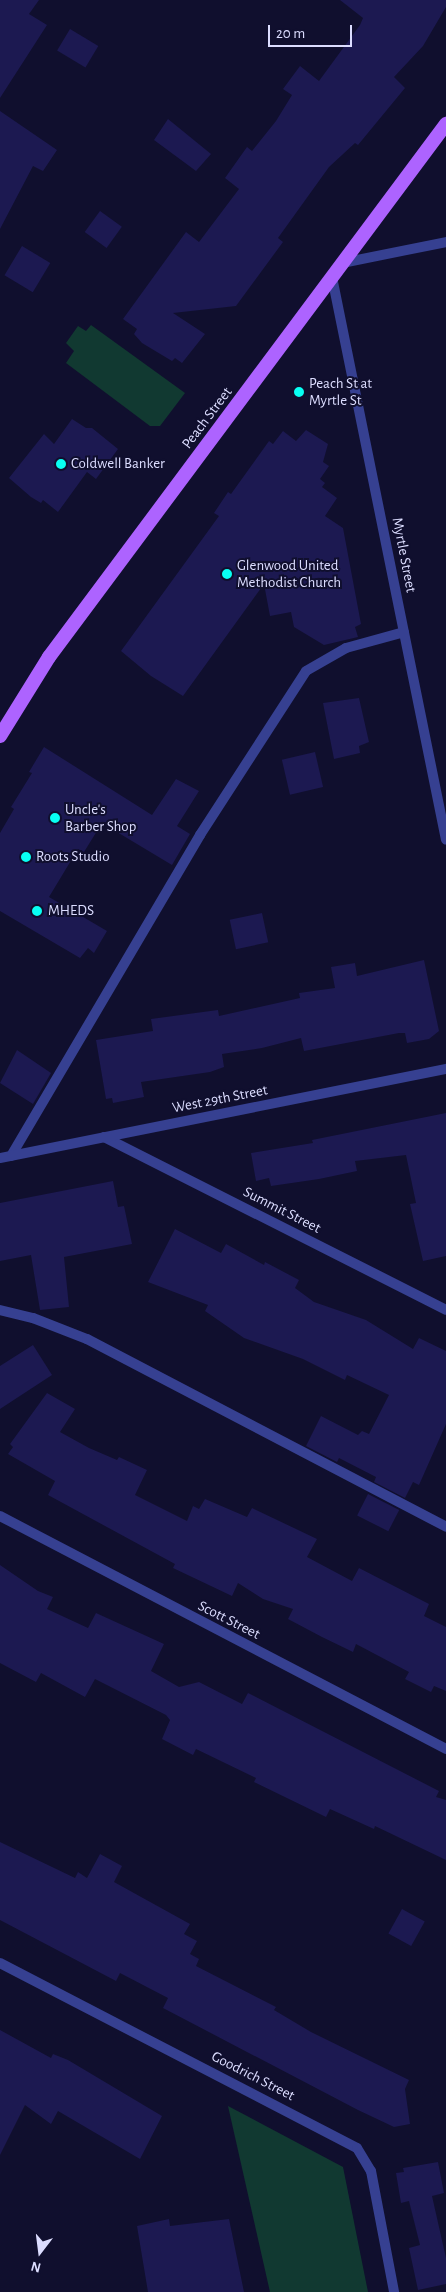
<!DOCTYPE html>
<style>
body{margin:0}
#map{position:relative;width:446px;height:2292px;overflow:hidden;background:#100f2e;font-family:"Alegreya Sans",sans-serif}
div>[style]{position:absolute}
.green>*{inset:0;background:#113931}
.building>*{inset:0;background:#1c1951;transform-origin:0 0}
.service>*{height:10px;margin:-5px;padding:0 5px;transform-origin:5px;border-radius:5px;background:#364091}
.minor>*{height:10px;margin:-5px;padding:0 5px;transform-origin:5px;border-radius:5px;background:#364091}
.tertiary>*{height:10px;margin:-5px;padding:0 5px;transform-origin:5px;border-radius:5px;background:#364091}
.primary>*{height:14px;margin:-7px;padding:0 7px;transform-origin:7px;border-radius:7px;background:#ad63ff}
.dots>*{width:14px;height:14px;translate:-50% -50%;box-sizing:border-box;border:2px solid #100f2e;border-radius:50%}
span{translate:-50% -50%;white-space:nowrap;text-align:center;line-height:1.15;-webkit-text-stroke:4px #100f2e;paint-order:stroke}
.poi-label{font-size:15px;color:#dcddff}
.left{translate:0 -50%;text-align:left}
.street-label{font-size:15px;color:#dcddff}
.north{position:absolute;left:15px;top:2227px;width:50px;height:50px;-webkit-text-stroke:4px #100f2e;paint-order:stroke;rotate:195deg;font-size:14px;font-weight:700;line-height:20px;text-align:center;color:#dcddff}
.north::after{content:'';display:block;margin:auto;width:18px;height:22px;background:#dcddff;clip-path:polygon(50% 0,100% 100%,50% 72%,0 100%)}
.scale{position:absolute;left:268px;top:25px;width:84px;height:22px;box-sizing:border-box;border:2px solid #dcddff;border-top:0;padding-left:6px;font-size:15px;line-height:18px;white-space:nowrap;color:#dcddff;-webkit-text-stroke:4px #100f2e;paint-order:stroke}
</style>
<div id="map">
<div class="green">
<i style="clip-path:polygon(91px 325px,185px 393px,160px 426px,150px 426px,66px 363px,74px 351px,66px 343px,78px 326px,86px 331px)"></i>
<i style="clip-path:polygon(228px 2106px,343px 2167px,368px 2292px,270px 2292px)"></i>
</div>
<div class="building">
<i style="clip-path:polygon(0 0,39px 0,29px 14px,47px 25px,0 98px)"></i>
<i style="clip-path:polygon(340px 0,446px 0,446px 7px,423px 46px,394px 77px,405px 88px,358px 145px,355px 143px,329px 167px,278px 238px,283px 242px,236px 306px,173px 313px,205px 334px,182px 363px,175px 358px,172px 361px,142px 343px,134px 334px,137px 329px,123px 319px,186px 232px,199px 242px,239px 189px,225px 178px,247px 147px,252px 151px,276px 121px,292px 95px,283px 89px,300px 66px,319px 81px,360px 25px,363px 18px)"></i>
<i style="left:70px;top:29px;width:33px;height:25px;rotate:31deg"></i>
<i style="clip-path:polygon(0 111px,57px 150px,43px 171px,33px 166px,0 229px)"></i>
<i style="clip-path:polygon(168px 119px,211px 154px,196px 171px,154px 140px)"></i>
<i style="left:100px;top:211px;width:27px;height:26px;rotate:36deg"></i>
<i style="left:22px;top:246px;width:33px;height:34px;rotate:31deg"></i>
<i style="clip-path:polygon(72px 419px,86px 428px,92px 428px,118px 449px,96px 479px,87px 472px,58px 512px,43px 500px,41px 503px,31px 497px,9px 478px,44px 434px,54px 444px)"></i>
<i style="clip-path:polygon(306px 430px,328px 444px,323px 462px,329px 466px,320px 479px,325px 483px,322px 487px,337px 498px,325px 516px,343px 528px,361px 624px,355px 627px,358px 637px,324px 645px,294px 627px,291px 612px,270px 616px,264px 584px,183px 696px,151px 676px,121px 651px,219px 516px,214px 513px,228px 492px,231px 494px,269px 441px,273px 444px,283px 431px,296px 441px)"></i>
<i style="clip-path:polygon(359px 698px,369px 742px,359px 746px,360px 753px,334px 759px,323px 703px)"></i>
<i style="clip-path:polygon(44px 747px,152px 815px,176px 779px,199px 791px,177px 826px,190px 834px,172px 865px,102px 823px,84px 852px,78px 849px,49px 897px,107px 931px,94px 953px,88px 948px,80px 958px,0 911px,0 833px,14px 809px,11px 807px,32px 773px,29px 772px)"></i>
<i style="left:315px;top:752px;width:36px;height:34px;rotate:77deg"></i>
<i style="left:262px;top:913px;width:30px;height:33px;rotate:78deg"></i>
<i style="clip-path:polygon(424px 960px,439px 1031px,429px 1039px,407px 1043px,405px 1033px,399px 1033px,304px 1051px,301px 1038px,262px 1048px,222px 1054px,224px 1067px,210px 1072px,141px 1082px,144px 1097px,113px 1103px,112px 1098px,106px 1099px,96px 1040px,153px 1031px,151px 1019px,218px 1010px,219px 1016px,300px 998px,299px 993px,335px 988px,331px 967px,355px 963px,357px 976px)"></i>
<i style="clip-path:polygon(17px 1050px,51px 1073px,33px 1104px,0 1083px)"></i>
<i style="clip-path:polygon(446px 1113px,446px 1256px,423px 1261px,410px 1204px,416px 1203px,406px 1155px,355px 1161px,357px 1171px,319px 1179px,271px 1186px,269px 1178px,256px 1181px,251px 1153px,313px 1143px,312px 1140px)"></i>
<i style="clip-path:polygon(113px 1181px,118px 1207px,124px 1206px,132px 1244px,64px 1257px,69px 1307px,40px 1310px,31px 1255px,0 1261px,0 1203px)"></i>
<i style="clip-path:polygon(175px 1229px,221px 1253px,226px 1244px,264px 1265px,265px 1262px,299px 1280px,295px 1288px,314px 1302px,366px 1320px,413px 1349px,419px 1338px,446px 1351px,446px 1424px,419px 1485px,413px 1482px,405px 1498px,374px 1482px,376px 1477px,339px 1458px,337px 1462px,306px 1446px,321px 1416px,358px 1435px,362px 1431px,369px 1434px,389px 1395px,347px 1375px,345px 1380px,303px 1359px,244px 1338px,205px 1311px,208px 1305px,148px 1282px)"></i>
<i style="clip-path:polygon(33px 1345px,52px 1375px,0 1409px,0 1366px)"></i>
<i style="clip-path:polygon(47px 1393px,75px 1409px,60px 1432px,89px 1448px,117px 1460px,119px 1457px,147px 1470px,135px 1495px,187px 1521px,193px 1506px,199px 1509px,205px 1499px,247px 1517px,252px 1508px,317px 1539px,307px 1557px,352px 1581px,359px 1568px,429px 1604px,424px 1616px,446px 1627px,446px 1691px,434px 1686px,431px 1692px,405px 1679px,409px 1672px,356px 1644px,353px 1652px,322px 1637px,288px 1619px,293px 1609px,263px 1599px,238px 1583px,232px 1596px,173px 1568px,175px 1564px,48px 1495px,55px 1481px,8px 1454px,13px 1447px,10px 1444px)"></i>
<i style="left:368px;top:1494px;width:35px;height:24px;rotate:27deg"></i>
<i style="clip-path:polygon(0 1565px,38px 1591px,53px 1597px,47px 1609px,88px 1628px,96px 1613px,164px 1644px,151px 1671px,179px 1687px,199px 1682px,242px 1704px,248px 1693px,439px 1791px,436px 1797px,446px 1800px,446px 1860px,375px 1826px,374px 1829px,330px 1809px,326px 1817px,254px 1782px,256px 1778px,196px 1749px,193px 1755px,162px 1739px,170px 1720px,166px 1715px,95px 1679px,85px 1697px,41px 1673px,36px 1682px,0 1663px)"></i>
<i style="clip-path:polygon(0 1842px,75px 1878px,78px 1872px,87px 1878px,100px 1854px,122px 1866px,114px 1882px,190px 1924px,184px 1934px,197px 1941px,190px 1954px,199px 1959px,196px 1966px,276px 2007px,274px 2010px,311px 2032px,409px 2080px,405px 2089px,410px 2124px,394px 2127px,358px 2110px,163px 2008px,168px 1998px,120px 1973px,116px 1981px,0 1920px)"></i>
<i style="left:402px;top:1909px;width:26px;height:28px;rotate:29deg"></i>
<i style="clip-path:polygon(0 2030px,51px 2058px,53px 2054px,68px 2060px,162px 2116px,140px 2159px,58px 2111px,51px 2124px,25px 2105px,0 2155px)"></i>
<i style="clip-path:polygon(438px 2162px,444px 2193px,432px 2196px,446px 2258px,446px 2284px,418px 2290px,409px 2248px,420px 2245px,409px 2201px,401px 2203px,396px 2173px,404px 2172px,403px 2168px)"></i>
<i style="clip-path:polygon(169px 2219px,170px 2226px,229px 2219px,244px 2292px,148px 2292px,137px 2226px)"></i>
</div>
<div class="service">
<i style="left:11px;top:1156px;width:373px;rotate:-59.5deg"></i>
<i style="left:200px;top:835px;width:195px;rotate:-57.1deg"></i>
<i style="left:306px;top:671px;width:46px;rotate:-29.9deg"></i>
<i style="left:346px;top:648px;width:60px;rotate:-15.4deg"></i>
<i style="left:0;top:1310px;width:34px;rotate:14deg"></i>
<i style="left:33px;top:1318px;width:58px;rotate:21.3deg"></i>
<i style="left:87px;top:1339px;width:405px;rotate:27.6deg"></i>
</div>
<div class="minor">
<i style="left:342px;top:263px;width:106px;rotate:-11.4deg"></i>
<i style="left:332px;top:277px;width:574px;rotate:78.55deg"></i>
<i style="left:104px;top:1137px;width:383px;rotate:26.8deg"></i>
<i style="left:0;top:1516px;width:503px;rotate:27.58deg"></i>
<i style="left:0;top:1963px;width:402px;rotate:27.4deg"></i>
<i style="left:357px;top:2148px;width:27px;rotate:59deg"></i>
<i style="left:371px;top:2171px;width:123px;rotate:79.2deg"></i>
</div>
<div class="tertiary">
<i style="left:0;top:1158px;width:455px;rotate:-11.3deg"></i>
</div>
<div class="primary">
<i style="left:0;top:736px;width:93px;rotate:-58.2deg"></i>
<i style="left:49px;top:657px;width:665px;rotate:-53.32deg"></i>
</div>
<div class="dots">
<i style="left:299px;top:392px;background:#08fff3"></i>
<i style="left:61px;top:464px;background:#08fff3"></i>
<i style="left:227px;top:574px;background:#08fff3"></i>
<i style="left:55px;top:818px;background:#08fff3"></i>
<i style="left:26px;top:857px;background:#08fff3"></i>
<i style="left:37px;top:911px;background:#08fff3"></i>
</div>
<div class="poi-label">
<span class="left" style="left:309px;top:392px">Peach St at<br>Myrtle St</span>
<span class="left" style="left:71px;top:464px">Coldwell Banker</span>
<span class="left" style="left:237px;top:574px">Glenwood United<br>Methodist Church</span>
<span class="left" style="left:65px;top:818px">Uncle's<br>Barber Shop</span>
<span class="left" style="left:36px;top:857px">Roots Studio</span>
<span class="left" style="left:48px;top:911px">MHEDS</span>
</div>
<div class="street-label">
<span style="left:207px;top:418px;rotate:-53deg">Peach Street</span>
<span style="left:404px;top:555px;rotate:79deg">Myrtle Street</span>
<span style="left:220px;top:1099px;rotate:-11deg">West 29th Street</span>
<span style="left:282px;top:1210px;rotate:27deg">Summit Street</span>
<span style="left:229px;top:1620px;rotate:27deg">Scott Street</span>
<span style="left:253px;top:2076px;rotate:27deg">Goodrich Street</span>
</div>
<div class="north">N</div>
<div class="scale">20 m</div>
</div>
